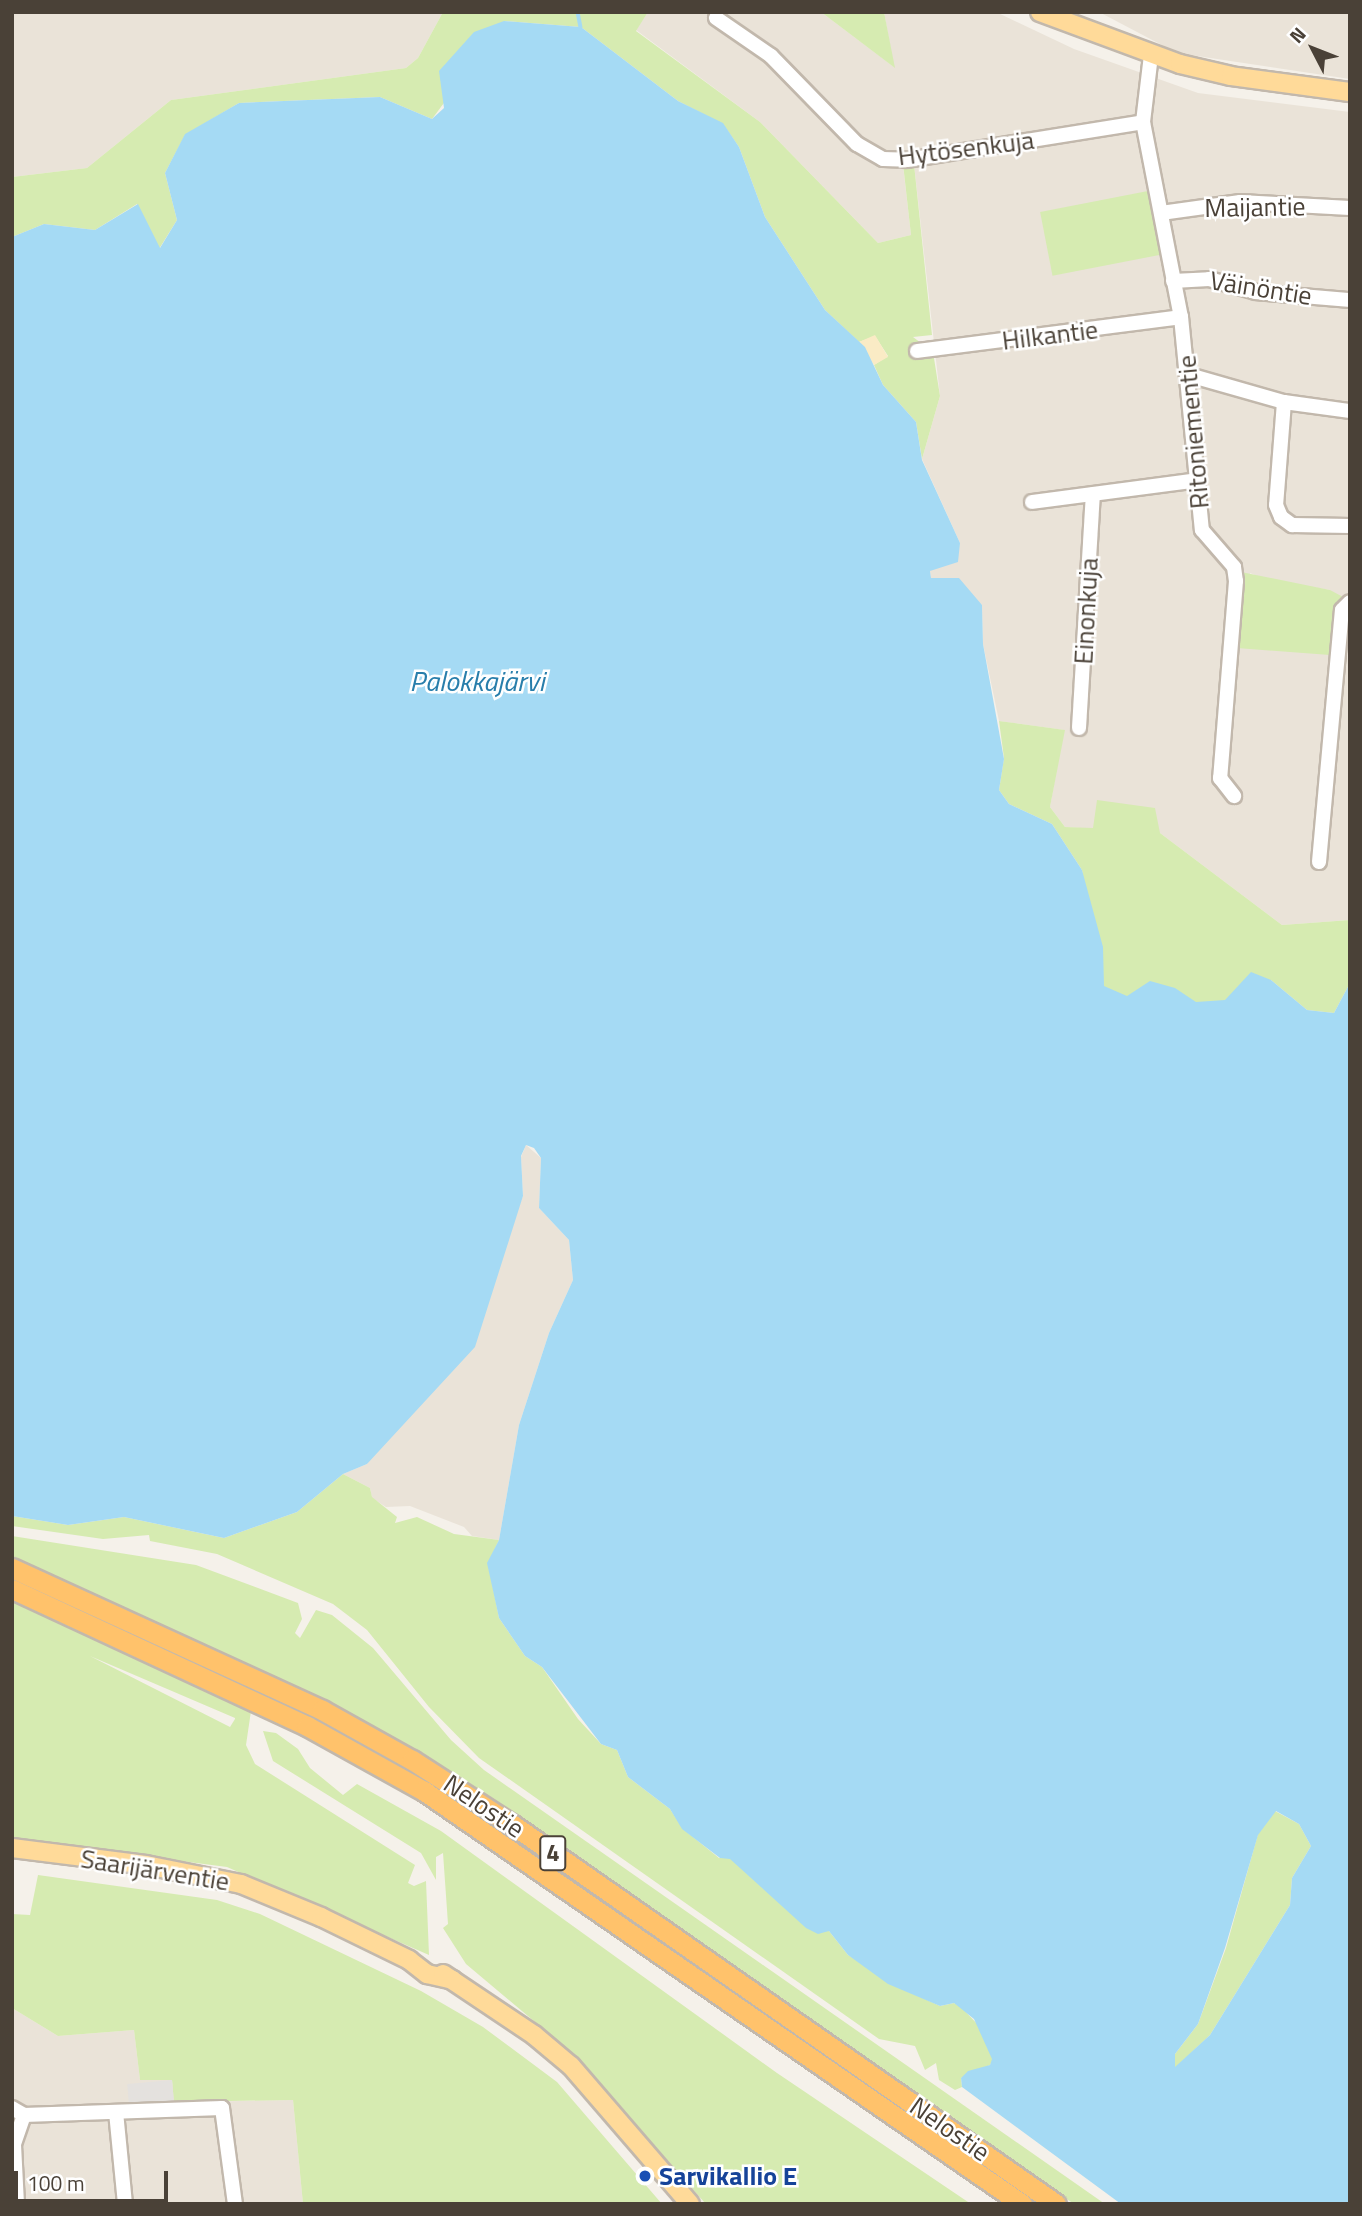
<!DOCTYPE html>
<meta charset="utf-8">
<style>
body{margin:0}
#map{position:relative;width:1362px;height:2216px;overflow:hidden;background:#f5f1ea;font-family:"Titillium Web",sans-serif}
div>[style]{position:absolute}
.residential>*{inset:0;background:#eae3d8}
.green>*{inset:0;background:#d6ebb1;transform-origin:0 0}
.sand>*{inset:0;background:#faebc5}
.parking>*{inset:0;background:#e4e1de;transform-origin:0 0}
.water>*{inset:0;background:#a5daf4}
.stream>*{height:3.5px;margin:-1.75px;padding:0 1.75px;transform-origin:1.75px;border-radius:1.75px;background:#a5daf4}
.roads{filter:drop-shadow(2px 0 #c2b8ac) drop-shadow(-2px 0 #c2b8ac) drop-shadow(0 2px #c2b8ac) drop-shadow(0 -2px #c2b8ac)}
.minor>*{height:14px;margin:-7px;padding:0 7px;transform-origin:7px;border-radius:7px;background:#fff}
.major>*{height:18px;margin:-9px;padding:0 9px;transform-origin:9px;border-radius:9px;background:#ffda99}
.highway>*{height:19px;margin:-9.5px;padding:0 9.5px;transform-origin:9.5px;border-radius:9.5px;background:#ffc26b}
.dots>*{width:19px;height:19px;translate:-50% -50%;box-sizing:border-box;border:4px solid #fff;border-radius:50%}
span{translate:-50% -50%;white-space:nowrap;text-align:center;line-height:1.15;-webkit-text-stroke:5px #fff;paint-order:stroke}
.shield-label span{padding:2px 5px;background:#fff;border:2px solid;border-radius:5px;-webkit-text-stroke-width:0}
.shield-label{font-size:24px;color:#4a4137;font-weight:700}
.street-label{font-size:26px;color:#4a4137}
.transit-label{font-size:26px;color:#164399;font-weight:700}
.left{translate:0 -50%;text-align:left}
.water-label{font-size:28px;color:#287eab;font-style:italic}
.frame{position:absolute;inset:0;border:14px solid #4a4137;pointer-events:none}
.north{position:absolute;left:1278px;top:14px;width:70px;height:70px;-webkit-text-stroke:5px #fff;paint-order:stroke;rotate:312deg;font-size:19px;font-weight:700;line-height:28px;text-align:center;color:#4a4137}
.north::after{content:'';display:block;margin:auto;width:24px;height:32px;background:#4a4137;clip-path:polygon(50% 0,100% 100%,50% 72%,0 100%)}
.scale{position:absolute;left:14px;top:2171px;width:154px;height:32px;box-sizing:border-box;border:4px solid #4a4137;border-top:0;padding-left:9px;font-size:21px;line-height:24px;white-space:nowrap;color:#4a4137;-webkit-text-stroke:5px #fff;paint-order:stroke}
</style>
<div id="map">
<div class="residential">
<i style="clip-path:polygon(12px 12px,443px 12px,418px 58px,406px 68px,171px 100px,87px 168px,12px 177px)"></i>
<i style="clip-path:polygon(evenodd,648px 12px,821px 12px,894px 67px,884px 12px,996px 12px,1074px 49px,1198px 93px,1350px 112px,1350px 920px,1282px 925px,1160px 833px,1065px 827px,1050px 807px,1064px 730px,999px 721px,983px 644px,982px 605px,931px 579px,930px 571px,960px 543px,922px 459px,940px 396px,914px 164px,903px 165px,911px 235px,878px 243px,760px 122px,636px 30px,648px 12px,1250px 573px,1267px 580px,1330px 590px,1237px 648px,1250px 573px)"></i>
<i style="clip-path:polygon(1099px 12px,1350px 12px,1350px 79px,1177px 53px)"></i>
<i style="clip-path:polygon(526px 1145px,541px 1158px,539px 1208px,569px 1240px,573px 1280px,549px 1333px,519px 1425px,499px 1540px,472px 1536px,464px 1527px,410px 1506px,386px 1507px,372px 1498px,370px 1488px,343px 1474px,367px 1464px,503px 1249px,523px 1196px,521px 1157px)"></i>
<i style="clip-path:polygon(12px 2008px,58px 2036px,134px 2030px,140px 2080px,172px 2080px,175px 2102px,293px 2100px,303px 2204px,12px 2204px)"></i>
</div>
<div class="green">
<i style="clip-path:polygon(443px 12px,648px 12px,636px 31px,760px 122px,878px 243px,911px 235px,903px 164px,914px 164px,932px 335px,913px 337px,933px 352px,940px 396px,922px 459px,916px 422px,883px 385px,874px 365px,888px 356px,875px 336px,859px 342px,825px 310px,765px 217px,739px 147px,723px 124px,678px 101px,581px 27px,505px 21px,432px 119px,380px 97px,239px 103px,185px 135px,165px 173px,177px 220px,159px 249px,137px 204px,95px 230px,44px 224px,12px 237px,12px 177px,87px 168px,171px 100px,406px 68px,418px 58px)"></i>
<i style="clip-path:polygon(821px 12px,884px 12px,895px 68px)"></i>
<i style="left:1153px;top:190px;width:65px;height:115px;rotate:79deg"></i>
<i style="clip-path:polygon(1241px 572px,1330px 590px,1345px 598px,1337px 607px,1330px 655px,1237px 648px)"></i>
<i style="clip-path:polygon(999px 721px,1065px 730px,1050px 807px,1065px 827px,1093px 828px,1097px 800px,1155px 808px,1160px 833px,1282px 925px,1350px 920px,1350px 983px,1334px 1013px,1307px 1010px,1271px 980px,1226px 1018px,1100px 1004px,1082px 870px,1052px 824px,1009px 804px,999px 790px,1004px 758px)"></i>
<i style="clip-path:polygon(343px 1474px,370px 1488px,372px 1497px,397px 1517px,395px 1523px,417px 1517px,454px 1534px,499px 1540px,488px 1563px,499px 1618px,525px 1656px,542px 1667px,578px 1719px,601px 1744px,617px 1750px,628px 1777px,670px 1809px,683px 1829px,719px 1858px,730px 1858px,829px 1931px,848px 1955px,916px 1995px,940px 2006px,954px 2003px,962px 2008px,981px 2028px,993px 2059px,990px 2065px,961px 2078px,962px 2087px,955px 2090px,939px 2080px,936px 2063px,925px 2070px,915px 2046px,879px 2039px,479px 1758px,429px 1707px,367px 1630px,333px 1604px,217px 1554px,150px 1541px,149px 1535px,103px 1539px,12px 1526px,12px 1516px,68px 1525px,124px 1517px,224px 1538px,297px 1512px)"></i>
<i style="clip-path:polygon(12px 1536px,196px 1565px,298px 1603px,302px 1619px,295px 1633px,300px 1638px,316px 1610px,332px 1615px,373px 1648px,451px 1740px,484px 1770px,1105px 2204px,1074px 2204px,518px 1816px,424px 1756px,233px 1658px,12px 1556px)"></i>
<i style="clip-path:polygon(evenodd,12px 1600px,251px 1711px,246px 1745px,255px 1764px,415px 1865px,408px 1883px,414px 1886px,426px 1881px,429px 1955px,227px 1867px,12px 1839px,12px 1600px,90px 1656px,235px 1718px,235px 1719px,230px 1727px,90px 1656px)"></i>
<i style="clip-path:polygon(263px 1731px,276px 1733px,298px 1749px,310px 1768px,343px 1795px,357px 1784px,441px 1831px,777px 2073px,971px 2204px,705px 2203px,572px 2053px,466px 1964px,443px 1928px,448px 1924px,443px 1853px,436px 1857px,436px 1880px,421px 1853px,273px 1761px)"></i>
<i style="clip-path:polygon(1275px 1811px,1299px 1824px,1311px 1846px,1292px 1878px,1290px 1905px,1210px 2035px,1175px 2068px,1175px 2054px,1198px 2024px,1226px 1948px,1258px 1834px)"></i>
<i style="clip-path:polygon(38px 1875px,217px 1900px,260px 1914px,421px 1991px,483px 2027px,557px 2082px,662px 2204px,303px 2204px,293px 2100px,174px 2102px,172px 2080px,140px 2080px,134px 2030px,58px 2036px,12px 2008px,12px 1914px,30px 1915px)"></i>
</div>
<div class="sand">
<i style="clip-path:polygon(875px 335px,888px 357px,874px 365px,859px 342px)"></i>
</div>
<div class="parking">
<i style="left:172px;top:2080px;width:22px;height:45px;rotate:85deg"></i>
</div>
<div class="water">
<i style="clip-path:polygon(evenodd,504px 21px,581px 27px,678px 101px,723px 123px,739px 147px,765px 217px,825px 310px,865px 347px,883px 385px,916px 422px,922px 460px,960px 543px,958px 562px,930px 571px,931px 578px,959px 578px,982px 605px,983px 644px,1004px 759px,999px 790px,1009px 804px,1052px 824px,1082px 870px,1103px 947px,1104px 986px,1127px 996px,1150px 981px,1175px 988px,1196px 1002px,1225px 1000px,1251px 972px,1271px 980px,1307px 1010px,1334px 1013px,1350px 983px,1350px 2204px,1121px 2204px,962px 2087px,961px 2078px,968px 2071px,990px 2065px,992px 2059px,974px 2019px,954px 2003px,940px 2006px,888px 1984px,848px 1955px,829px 1931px,818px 1934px,806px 1928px,730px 1859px,720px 1858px,682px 1829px,670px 1809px,628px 1777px,617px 1750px,601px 1744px,542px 1667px,525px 1656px,499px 1618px,487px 1563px,499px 1540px,519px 1425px,549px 1333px,573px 1280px,569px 1240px,539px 1208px,541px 1158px,534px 1148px,526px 1145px,521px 1156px,523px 1196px,475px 1347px,367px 1464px,343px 1474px,297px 1512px,224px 1538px,124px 1517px,68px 1525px,12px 1516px,12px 237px,44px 224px,95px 230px,138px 204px,160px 248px,177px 220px,165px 173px,185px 134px,239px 103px,380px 97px,432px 119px,444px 108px,439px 71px,474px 32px,504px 21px,1276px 1811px,1299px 1824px,1311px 1846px,1292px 1878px,1290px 1905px,1210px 2035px,1175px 2067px,1175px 2054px,1198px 2024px,1225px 1948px,1258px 1835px,1276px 1811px)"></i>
</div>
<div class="stream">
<i style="left:578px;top:12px;width:15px;rotate:79deg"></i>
</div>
<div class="roads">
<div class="minor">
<i style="left:716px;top:18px;width:67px;rotate:34.6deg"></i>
<i style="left:771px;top:56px;width:123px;rotate:45.7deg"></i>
<i style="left:857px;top:144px;width:30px;rotate:30deg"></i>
<i style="left:883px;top:159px;width:24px;rotate:2deg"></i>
<i style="left:907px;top:160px;width:239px;rotate:-9.1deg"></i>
<i style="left:1151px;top:55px;width:67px;rotate:96.8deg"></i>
<i style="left:1143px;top:122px;width:199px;rotate:79deg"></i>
<i style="left:1181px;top:317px;width:214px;rotate:84.4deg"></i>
<i style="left:1202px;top:530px;width:49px;rotate:49.1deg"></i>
<i style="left:1234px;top:567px;width:14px;rotate:82deg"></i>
<i style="left:1236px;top:581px;width:198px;rotate:94.6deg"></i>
<i style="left:1220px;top:778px;width:23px;rotate:52deg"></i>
<i style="left:1161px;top:213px;width:80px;rotate:-7.9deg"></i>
<i style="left:1240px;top:202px;width:110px;rotate:3.1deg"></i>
<i style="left:1173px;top:281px;width:36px;rotate:-3deg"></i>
<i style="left:1209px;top:279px;width:49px;rotate:15.5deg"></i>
<i style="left:1256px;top:292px;width:94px;rotate:4.9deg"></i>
<i style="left:917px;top:351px;width:266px;rotate:-7.3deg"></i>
<i style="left:1189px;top:375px;width:99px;rotate:15.9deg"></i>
<i style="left:1284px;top:402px;width:67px;rotate:7.8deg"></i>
<i style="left:1284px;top:402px;width:103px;rotate:94.4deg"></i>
<i style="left:1276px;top:505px;width:13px;rotate:67deg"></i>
<i style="left:1281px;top:517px;width:14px;rotate:36deg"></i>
<i style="left:1292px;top:525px;width:58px;rotate:1deg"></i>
<i style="left:1032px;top:502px;width:167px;rotate:-7.5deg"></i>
<i style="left:1079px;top:728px;width:234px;rotate:-86.6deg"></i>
<i style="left:1319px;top:862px;width:253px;rotate:-84.8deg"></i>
<i style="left:1342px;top:610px;width:11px;rotate:-45deg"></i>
<i style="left:12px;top:2108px;width:14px;rotate:30deg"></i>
<i style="left:24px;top:2115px;width:198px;rotate:-2deg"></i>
<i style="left:222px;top:2108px;width:97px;rotate:82.3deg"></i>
<i style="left:116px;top:2112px;width:92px;rotate:84.4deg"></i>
<i style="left:17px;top:2204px;width:60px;rotate:-92.9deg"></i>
<i style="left:14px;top:2144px;width:31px;rotate:-71deg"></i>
</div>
<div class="major">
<i style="left:1040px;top:12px;width:149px;rotate:20.4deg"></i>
<i style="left:1180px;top:64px;width:52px;rotate:13.2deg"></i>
<i style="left:1231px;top:76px;width:120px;rotate:7.7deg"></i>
<i style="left:12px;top:1848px;width:135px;rotate:7.2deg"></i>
<i style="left:146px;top:1865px;width:97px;rotate:11.3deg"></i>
<i style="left:241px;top:1884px;width:87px;rotate:22.4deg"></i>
<i style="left:321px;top:1917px;width:98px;rotate:26deg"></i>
<i style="left:409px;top:1960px;width:23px;rotate:38deg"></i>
<i style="left:427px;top:1974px;width:26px;rotate:13deg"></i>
<i style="left:443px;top:1974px;width:110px;rotate:33.8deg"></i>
<i style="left:534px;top:2035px;width:48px;rotate:40deg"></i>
<i style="left:571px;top:2066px;width:182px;rotate:49.2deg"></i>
</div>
<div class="highway">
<i style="left:12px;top:1568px;width:341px;rotate:24.6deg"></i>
<i style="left:322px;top:1710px;width:103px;rotate:29.1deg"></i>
<i style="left:412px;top:1760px;width:120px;rotate:32.8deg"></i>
<i style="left:513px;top:1825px;width:662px;rotate:34.91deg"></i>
<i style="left:12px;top:1589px;width:325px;rotate:24.9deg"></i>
<i style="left:307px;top:1726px;width:134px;rotate:29.1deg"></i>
<i style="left:424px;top:1791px;width:727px;rotate:34.63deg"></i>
</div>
</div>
<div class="dots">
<i style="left:645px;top:2176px;background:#1a4fb4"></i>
</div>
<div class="shield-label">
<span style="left:553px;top:1853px">4</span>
</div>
<div class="street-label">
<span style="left:966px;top:148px;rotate:-7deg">Hytösenkuja</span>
<span style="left:1255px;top:207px;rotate:-1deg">Maijantie</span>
<span style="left:1261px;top:288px;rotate:9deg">Väinöntie</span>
<span style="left:1050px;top:335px;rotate:-7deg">Hilkantie</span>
<span style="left:1193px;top:432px;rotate:-95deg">Ritoniementie</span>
<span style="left:1086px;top:611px;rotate:-87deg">Einonkuja</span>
<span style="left:484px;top:1806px;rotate:34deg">Nelostie</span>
<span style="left:155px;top:1870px;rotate:9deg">Saarijärventie</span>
<span style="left:950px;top:2129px;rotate:35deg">Nelostie</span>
</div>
<div class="transit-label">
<span class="left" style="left:659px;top:2176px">Sarvikallio E</span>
</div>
<div class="water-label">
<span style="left:477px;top:681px">Palokkajärvi</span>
</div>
<div class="frame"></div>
<div class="north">N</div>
<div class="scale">100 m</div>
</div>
